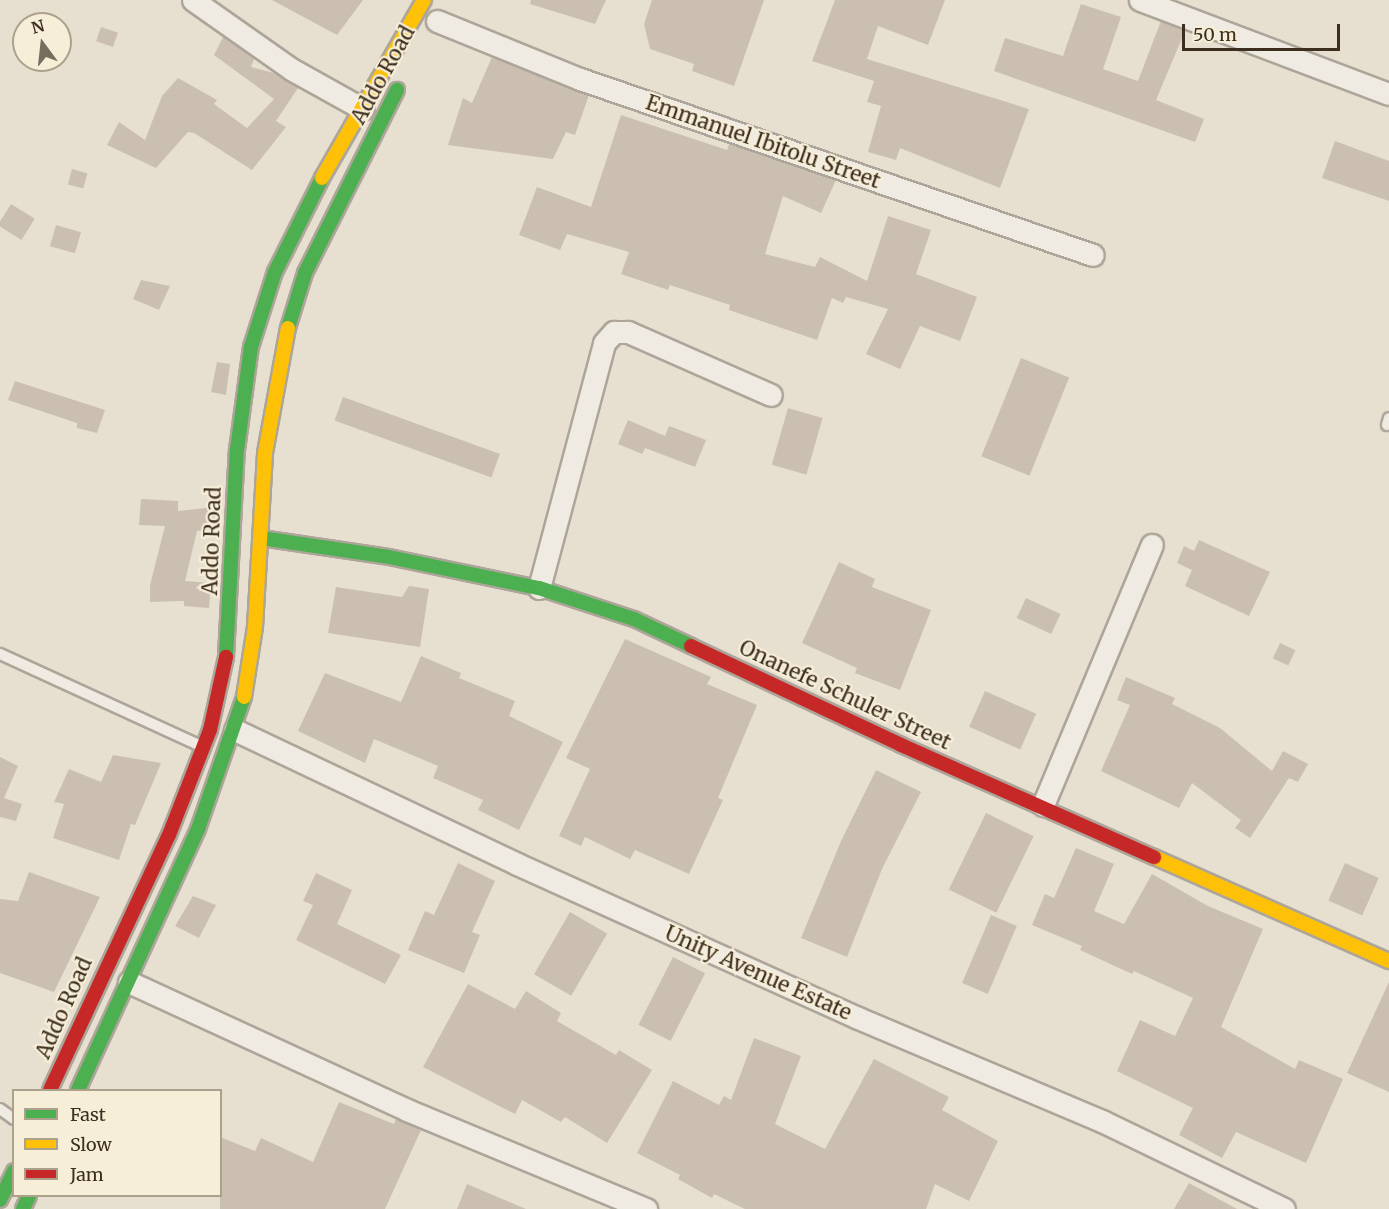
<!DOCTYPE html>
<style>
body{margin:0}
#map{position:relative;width:1389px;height:1209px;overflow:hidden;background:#e7e0d1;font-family:Merriweather,serif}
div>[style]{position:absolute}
.building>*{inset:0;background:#cbbfb2;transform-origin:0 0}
.roads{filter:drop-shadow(2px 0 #ada599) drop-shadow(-2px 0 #ada599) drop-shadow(0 2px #ada599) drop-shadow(0 -2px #ada599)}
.lane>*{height:10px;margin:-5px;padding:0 5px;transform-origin:5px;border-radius:5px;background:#efebe3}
.street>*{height:21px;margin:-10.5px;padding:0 10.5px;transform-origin:10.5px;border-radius:10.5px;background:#efebe3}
.fast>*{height:14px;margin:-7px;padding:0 7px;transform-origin:7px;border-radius:7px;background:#4caf50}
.slow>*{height:14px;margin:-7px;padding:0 7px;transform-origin:7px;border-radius:7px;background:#ffc107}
.jam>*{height:14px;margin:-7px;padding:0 7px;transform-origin:7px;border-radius:7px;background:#c62828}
span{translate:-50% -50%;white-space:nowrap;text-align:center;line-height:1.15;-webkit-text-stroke:4.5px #f7eed8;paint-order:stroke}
.street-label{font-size:21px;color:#3d2e20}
.legend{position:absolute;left:12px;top:1089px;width:210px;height:108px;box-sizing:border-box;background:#f7eed8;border:2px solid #ada18e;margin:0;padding:8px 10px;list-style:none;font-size:18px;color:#3d2e20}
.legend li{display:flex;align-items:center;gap:12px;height:30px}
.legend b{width:30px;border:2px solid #ada18e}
.north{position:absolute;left:12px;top:12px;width:60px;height:60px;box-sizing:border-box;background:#f7eed8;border:2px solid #ada18e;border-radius:50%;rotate:345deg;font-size:16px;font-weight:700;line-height:24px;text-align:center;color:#3d2e20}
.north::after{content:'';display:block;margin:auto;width:21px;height:27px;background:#786c5e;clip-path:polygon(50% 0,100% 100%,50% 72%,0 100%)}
.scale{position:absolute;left:1182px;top:24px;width:158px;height:27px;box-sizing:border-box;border:3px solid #3d2e20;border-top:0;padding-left:8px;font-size:18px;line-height:21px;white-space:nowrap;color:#3d2e20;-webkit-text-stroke:4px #f7eed8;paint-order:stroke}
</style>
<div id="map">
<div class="building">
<i style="clip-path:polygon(272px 0,363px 0,337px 35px)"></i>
<i style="clip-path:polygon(531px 0,606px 0,595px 24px,530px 4px)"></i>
<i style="clip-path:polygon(652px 0,764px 0,734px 86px,692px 71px,694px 64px,650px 49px,644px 24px)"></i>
<i style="clip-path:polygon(835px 0,945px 0,928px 45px,878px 26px,867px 59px,1029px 109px,1000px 188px,900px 148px,896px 160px,868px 152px,881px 106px,867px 102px,874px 81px,812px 61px)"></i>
<i style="clip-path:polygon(1081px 4px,1121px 17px,1103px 69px,1138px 81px,1161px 21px,1185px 31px,1156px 100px,1204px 119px,1195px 142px,994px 71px,1005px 38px,1063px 56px)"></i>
<i style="left:101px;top:27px;width:18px;height:15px;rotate:19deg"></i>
<i style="clip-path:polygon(223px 37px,254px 59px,251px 67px,274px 73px,298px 88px,276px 121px,286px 127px,252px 170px,194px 133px,188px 132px,156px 168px,107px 145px,119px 122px,145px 140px,162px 96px,178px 78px,217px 100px,214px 104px,247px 128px,274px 99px,214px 55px)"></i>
<i style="clip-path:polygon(492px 57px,589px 95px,575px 135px,566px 132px,553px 159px,448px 145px,463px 98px,472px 103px)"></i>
<i style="clip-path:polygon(621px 115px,727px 150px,729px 144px,836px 180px,821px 213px,783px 196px,765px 254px,815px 267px,820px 257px,867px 281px,888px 216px,931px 230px,916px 274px,977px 297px,960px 341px,920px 326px,900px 369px,866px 354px,888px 309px,846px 297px,843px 303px,832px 298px,817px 340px,729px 310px,730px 305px,670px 285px,668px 290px,621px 274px,629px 252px,567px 234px,560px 250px,519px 235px,537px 187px,591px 207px)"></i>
<i style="clip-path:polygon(1335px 141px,1389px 161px,1389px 201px,1322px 178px)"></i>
<i style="left:72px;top:169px;width:16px;height:16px;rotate:15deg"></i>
<i style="left:11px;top:204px;width:28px;height:25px;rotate:32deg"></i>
<i style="left:56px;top:225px;width:26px;height:22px;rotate:16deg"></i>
<i style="clip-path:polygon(141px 280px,170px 286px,159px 310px,133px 299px)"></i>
<i style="left:1021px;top:358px;width:52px;height:106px;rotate:22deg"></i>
<i style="clip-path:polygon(217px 362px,230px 364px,226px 395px,211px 392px)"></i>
<i style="clip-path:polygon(15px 381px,105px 410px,97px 433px,77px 428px,77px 423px,8px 400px)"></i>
<i style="left:343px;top:397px;width:167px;height:25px;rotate:20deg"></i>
<i style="left:788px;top:408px;width:36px;height:59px;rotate:16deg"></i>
<i style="clip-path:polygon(628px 420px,665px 436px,669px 426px,706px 440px,695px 467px,645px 448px,642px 454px,618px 444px)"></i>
<i style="clip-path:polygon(141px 499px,178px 501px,178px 511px,215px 507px,214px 530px,197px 531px,185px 581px,211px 583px,209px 608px,184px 606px,184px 601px,150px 602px,150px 585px,165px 526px,139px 525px)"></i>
<i style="clip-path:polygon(1199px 540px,1270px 572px,1249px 616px,1185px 586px,1192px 570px,1177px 563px,1184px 546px,1194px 551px)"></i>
<i style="clip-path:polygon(839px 562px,875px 579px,872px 587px,931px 610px,900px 690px,855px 673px,857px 668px,802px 643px)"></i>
<i style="clip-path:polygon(409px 586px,429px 589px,420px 647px,328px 633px,336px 587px,402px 597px)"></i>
<i style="left:1026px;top:598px;width:38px;height:22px;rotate:25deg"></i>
<i style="clip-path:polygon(625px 639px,711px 677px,707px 684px,757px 705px,718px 798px,723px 800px,689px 874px,635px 850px,630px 859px,585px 837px,581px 846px,559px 836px,590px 769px,566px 758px)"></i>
<i style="left:1280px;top:643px;width:17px;height:17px;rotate:25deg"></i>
<i style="clip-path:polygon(421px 656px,461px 673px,459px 678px,515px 701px,509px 716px,563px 742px,519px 830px,478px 810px,483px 800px,433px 778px,438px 766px,374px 739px,365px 763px,298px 731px,325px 673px,401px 702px)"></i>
<i style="clip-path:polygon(1126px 677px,1175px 698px,1172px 704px,1220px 728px,1272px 771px,1283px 751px,1308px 764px,1298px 782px,1289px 778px,1250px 838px,1235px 828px,1241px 820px,1192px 783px,1179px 808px,1101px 771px,1130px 705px,1117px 700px)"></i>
<i style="left:985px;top:691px;width:56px;height:39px;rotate:24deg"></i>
<i style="clip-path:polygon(113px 755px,161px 763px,135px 825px,131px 824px,119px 860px,53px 838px,64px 804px,54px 802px,69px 769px,101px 782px)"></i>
<i style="clip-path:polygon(0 757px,18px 766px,4px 798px,22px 804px,16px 821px,0 817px)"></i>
<i style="clip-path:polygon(876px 770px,921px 792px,882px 869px,847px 957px,801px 938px,841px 841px)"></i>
<i style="left:986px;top:813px;width:53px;height:85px;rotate:26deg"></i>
<i style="clip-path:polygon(1076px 848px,1114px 864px,1094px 911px,1124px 924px,1152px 874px,1208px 906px,1263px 929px,1221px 1027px,1295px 1069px,1299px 1060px,1343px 1079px,1306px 1163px,1236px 1132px,1222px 1158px,1179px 1135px,1193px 1108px,1117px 1071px,1140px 1020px,1175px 1036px,1193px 998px,1134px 971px,1132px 974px,1080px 950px,1082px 946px,1032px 925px,1045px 894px,1054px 898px)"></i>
<i style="clip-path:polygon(458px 863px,495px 881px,472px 932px,480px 935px,464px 973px,408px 950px,425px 911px,434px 915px)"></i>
<i style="left:1345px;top:863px;width:37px;height:41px;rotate:24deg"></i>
<i style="clip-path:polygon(29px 872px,100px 897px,54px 992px,0 973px,0 899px,18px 901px)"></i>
<i style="clip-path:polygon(316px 873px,352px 890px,337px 924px,401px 955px,385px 984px,296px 940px,313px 905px,303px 901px)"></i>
<i style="clip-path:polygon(193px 896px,216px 905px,199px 938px,175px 926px)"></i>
<i style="left:570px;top:912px;width:43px;height:72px;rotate:30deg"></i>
<i style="left:991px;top:915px;width:28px;height:74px;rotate:23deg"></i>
<i style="left:673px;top:957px;width:36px;height:76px;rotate:27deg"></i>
<i style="clip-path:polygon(1389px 982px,1389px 1092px,1347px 1073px)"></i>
<i style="clip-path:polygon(468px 984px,515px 1009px,526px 991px,561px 1013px,557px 1021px,616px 1055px,619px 1050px,652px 1070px,607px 1143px,565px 1117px,561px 1122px,522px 1100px,515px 1114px,423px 1067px)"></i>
<i style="clip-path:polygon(754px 1038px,801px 1056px,775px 1124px,825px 1149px,874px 1059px,949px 1097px,942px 1110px,998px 1141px,969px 1201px,935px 1184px,926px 1209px,745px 1209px,714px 1194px,712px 1198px,678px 1179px,680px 1175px,637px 1153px,673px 1081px,719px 1105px,724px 1096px,731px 1100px)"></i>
<i style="clip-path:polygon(339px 1102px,394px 1124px,396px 1119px,421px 1130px,385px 1209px,220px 1209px,220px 1137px,255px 1151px,261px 1138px,313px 1162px)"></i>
<i style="clip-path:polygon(1189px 1183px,1237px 1209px,1174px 1209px)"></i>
<i style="clip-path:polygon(467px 1184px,526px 1209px,457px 1209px)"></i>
</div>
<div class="roads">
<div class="lane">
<i style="left:1387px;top:425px;width:7px;rotate:-74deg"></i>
<i style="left:0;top:654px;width:221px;rotate:24.6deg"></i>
<i style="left:0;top:1109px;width:17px;rotate:36deg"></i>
</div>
<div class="street">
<i style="left:193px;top:0;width:120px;rotate:35.1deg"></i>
<i style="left:291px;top:69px;width:82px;rotate:29.1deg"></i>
<i style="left:1140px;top:0;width:266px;rotate:20.7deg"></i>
<i style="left:437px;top:21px;width:154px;rotate:22.1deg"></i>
<i style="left:580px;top:79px;width:542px;rotate:18.94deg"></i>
<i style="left:539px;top:588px;width:253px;rotate:-75.1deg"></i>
<i style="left:604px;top:343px;width:15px;rotate:-48deg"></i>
<i style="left:614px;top:332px;width:14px"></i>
<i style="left:628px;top:332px;width:156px;rotate:23.8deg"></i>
<i style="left:235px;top:730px;width:312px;rotate:25.4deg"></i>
<i style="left:517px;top:864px;width:374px;rotate:24.3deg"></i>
<i style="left:858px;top:1018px;width:265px;rotate:22.9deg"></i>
<i style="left:1102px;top:1121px;width:202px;rotate:25.8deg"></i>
<i style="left:1043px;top:805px;width:282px;rotate:-67.3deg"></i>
<i style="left:129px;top:982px;width:306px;rotate:24.7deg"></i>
<i style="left:407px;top:1110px;width:259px;rotate:22.5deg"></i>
</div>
<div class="fast">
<i style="left:288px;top:328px;width:58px;rotate:-72.8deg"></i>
<i style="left:305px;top:273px;width:205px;rotate:-63.3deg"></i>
<i style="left:261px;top:538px;width:129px;rotate:8.4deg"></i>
<i style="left:389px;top:557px;width:153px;rotate:11.7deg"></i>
<i style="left:539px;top:588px;width:100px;rotate:18.1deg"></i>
<i style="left:634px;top:619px;width:63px;rotate:25.3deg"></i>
<i style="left:226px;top:657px;width:207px;rotate:-87deg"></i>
<i style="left:237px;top:450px;width:104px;rotate:-82.3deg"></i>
<i style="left:251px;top:347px;width:79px;rotate:-72.3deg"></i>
<i style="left:275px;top:272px;width:105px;rotate:-63.4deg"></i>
<i style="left:78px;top:1090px;width:287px;rotate:-65.3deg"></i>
<i style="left:198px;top:829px;width:140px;rotate:-70.8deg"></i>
<i style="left:0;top:1200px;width:32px;rotate:-64deg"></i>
<i style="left:23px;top:1209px;width:14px;rotate:-65deg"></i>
</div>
<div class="slow">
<i style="left:322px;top:178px;width:205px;rotate:-60.2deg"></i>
<i style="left:244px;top:697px;width:71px;rotate:-81.1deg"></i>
<i style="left:255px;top:627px;width:174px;rotate:-86.7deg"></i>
<i style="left:265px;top:453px;width:127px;rotate:-79.6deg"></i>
<i style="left:1154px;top:857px;width:257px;rotate:23.9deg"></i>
</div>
<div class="jam">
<i style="left:691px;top:646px;width:232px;rotate:25.2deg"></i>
<i style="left:901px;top:745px;width:277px;rotate:23.9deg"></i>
<i style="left:50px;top:1090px;width:281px;rotate:-65deg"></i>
<i style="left:169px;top:835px;width:113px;rotate:-68.7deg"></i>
<i style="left:210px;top:730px;width:75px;rotate:-77.6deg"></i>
</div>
</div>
<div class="street-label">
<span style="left:383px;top:75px;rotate:-61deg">Addo Road</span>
<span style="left:763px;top:142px;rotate:19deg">Emmanuel Ibitolu Street</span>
<span style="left:212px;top:541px;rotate:-88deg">Addo Road</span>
<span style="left:845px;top:695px;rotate:25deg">Onanefe Schuler Street</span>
<span style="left:758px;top:973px;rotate:24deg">Unity Avenue Estate</span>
<span style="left:64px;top:1008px;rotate:-66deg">Addo Road</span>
</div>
<ul class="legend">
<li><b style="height:8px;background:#4caf50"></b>Fast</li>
<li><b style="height:8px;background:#ffc107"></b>Slow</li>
<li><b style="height:8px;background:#c62828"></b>Jam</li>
</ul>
<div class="north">N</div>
<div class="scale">50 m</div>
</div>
